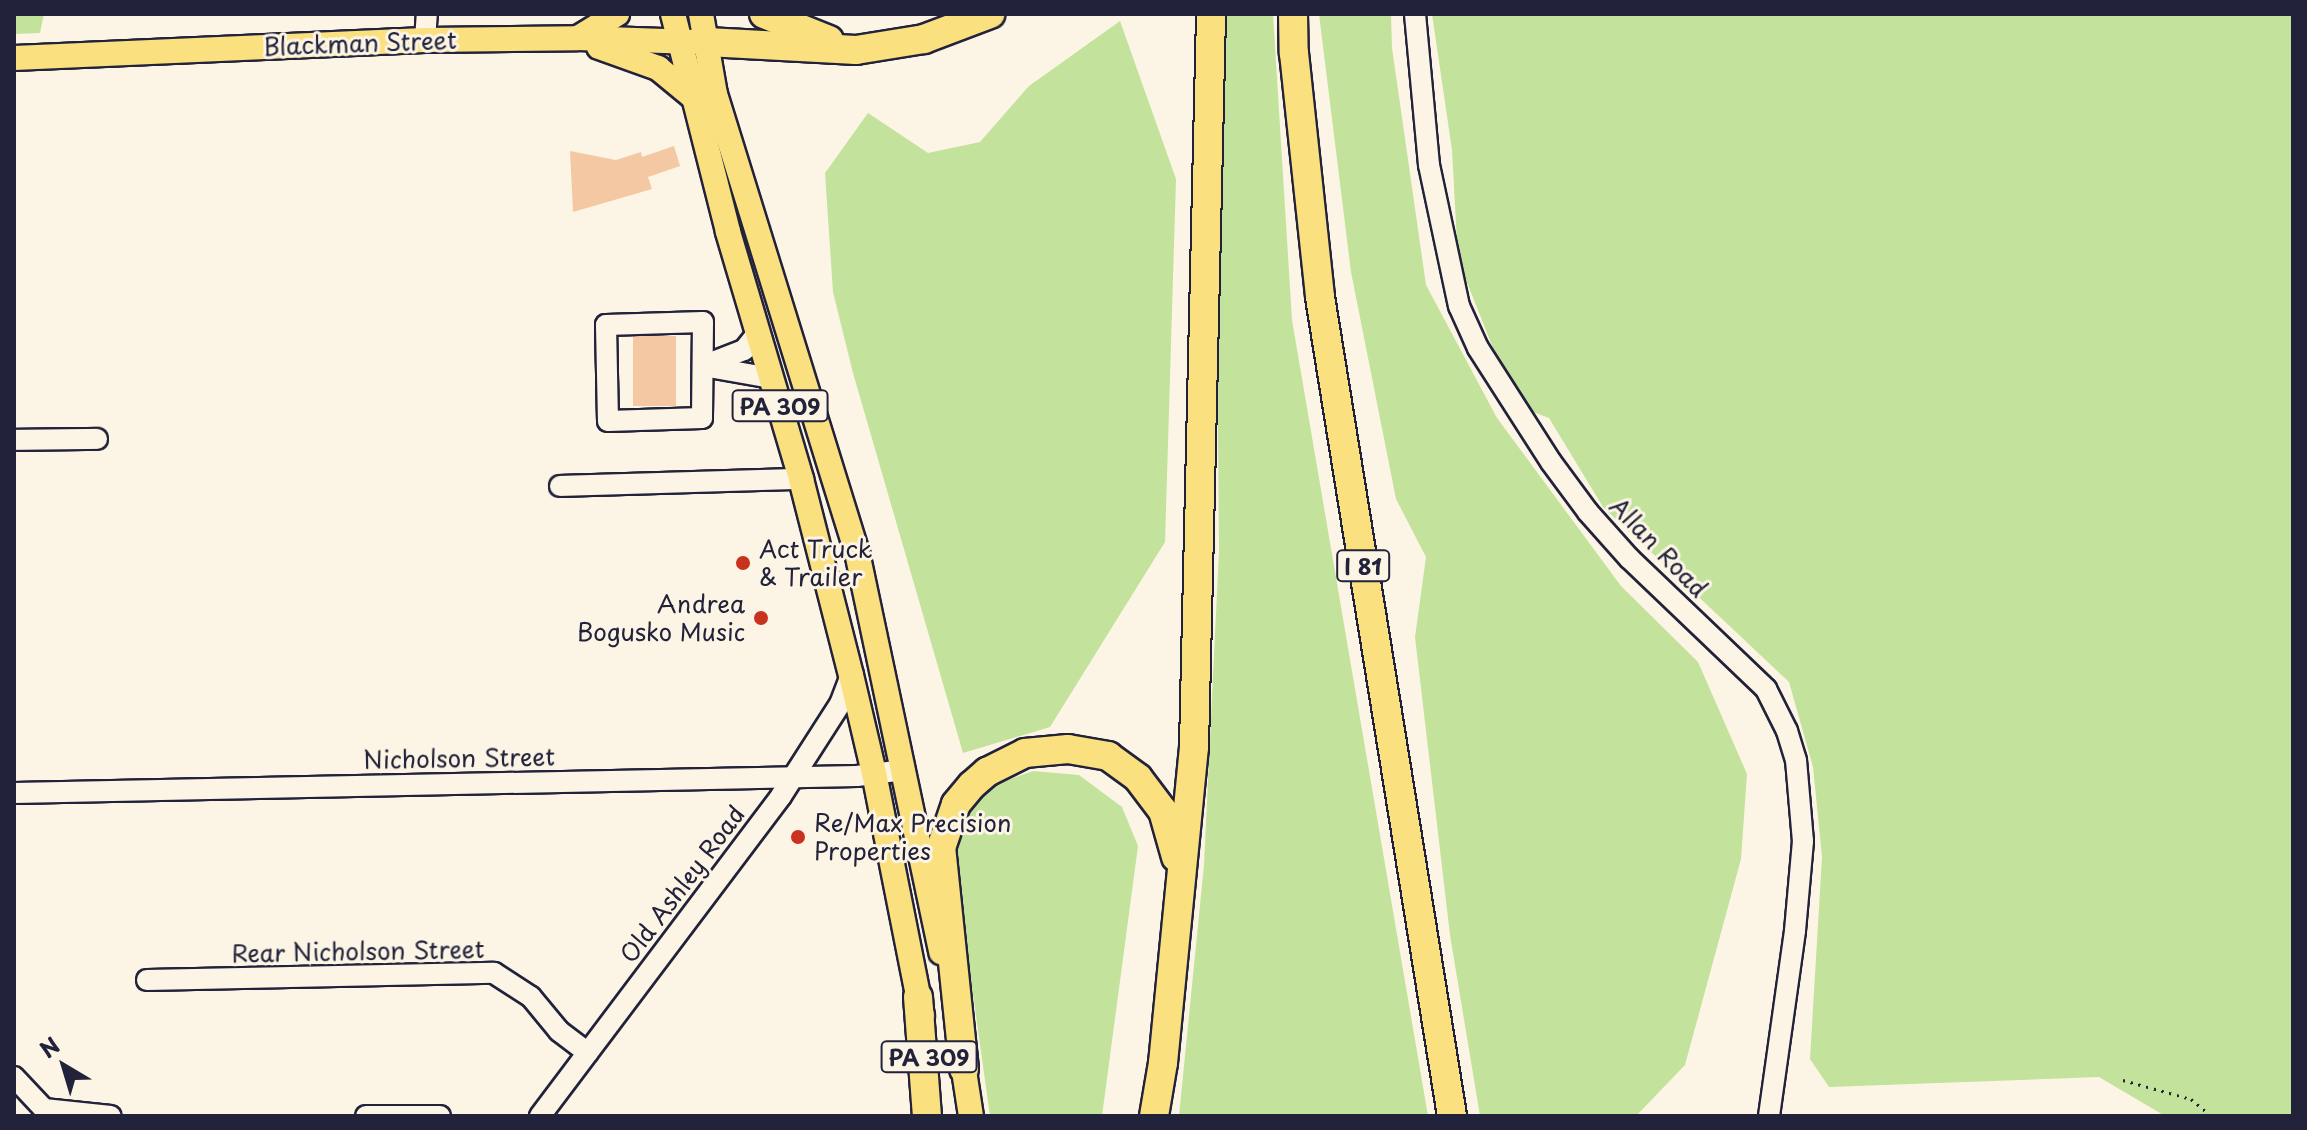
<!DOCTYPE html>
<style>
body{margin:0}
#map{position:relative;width:2307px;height:1130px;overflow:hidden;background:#fcf5e5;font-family:"Playpen Sans",sans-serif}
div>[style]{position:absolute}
.green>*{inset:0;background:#c3e29b}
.building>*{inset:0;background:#f4c8a3;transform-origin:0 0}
.path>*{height:3px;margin-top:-1.5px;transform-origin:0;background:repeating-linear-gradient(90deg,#22223b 0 2px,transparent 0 8px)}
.roads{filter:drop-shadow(2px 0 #22223b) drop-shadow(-2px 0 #22223b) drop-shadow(0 2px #22223b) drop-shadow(0 -2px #22223b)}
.minor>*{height:20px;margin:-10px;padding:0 10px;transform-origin:10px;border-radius:10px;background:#fcf5e5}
.major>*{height:24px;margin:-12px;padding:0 12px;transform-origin:12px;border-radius:12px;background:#fbe080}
.highway>*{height:28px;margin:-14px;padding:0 14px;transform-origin:14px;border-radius:14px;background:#fbe080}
.dots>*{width:22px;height:22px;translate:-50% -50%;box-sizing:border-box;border:4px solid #fcf5e5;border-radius:50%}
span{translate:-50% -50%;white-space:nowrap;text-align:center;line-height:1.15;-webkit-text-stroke:6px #fcf5e5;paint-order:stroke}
.shield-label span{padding:2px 6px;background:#fcf5e5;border:2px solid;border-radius:6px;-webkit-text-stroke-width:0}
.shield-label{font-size:22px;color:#22223b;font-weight:700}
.street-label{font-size:24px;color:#22223b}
.poi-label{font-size:24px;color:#22223b}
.left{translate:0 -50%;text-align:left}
.right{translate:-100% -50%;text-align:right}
.frame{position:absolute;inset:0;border:16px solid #22223b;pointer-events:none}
.north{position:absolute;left:24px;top:1026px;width:80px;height:80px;-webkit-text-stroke:6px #fcf5e5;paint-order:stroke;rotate:322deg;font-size:22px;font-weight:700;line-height:32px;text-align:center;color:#22223b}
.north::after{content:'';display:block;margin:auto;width:28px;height:36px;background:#22223b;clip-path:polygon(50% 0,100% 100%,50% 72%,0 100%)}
</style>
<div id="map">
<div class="green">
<i style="clip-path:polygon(14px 14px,44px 14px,40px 33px,14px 34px)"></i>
<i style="clip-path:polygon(1221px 14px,1273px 14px,1292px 320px,1428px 1116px,1179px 1116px,1204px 865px,1219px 551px,1216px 188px)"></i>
<i style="clip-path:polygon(1319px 14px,1391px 14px,1392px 48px,1426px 285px,1497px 418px,1621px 586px,1698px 662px,1747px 774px,1741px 859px,1685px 1065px,1636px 1116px,1480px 1116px,1450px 935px,1415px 637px,1426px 557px,1396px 499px,1351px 272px)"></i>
<i style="clip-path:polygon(1432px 14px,2293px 14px,2293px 1116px,2165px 1116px,2099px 1077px,1829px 1087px,1810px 1059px,1822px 857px,1813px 767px,1789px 682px,1603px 507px,1549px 418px,1533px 412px,1505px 378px,1458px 260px,1452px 150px)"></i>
<i style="clip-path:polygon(1120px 21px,1176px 179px,1165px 542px,1050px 727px,963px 753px,853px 373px,833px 292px,825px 173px,868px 113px,928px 153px,980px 142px,1029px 86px)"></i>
<i style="clip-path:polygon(1033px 771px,1079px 775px,1122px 807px,1138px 846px,1102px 1116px,990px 1116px,955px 865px,962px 819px,988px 787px)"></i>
</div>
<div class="building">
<i style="clip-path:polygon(674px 146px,680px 166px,648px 177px,652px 189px,573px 212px,570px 151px,616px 160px,641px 152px,642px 157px)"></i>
<i style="left:676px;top:336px;width:70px;height:43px;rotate:90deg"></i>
</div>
<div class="path">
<i style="left:2123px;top:1080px;width:71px;rotate:15.6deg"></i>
<i style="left:2191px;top:1099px;width:26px;rotate:40deg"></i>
</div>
<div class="roads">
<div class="minor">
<i style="left:1415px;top:14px;width:152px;rotate:84.7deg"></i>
<i style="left:1429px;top:165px;width:144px;rotate:78deg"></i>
<i style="left:1459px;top:306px;width:46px;rotate:65.7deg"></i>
<i style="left:1478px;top:348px;width:135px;rotate:57.4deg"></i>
<i style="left:1551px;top:462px;width:62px;rotate:53.5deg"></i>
<i style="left:1588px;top:512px;width:62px;rotate:48.3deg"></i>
<i style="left:1629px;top:558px;width:190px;rotate:43.7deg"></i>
<i style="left:1766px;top:689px;width:47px;rotate:63.4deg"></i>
<i style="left:1787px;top:731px;width:30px;rotate:73deg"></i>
<i style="left:1796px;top:760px;width:81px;rotate:85.1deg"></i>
<i style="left:1803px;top:841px;width:90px;rotate:95.1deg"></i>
<i style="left:1795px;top:931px;width:187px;rotate:98deg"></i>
<i style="left:425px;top:40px;width:26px;rotate:-86deg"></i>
<i style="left:703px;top:322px;width:96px;rotate:90.6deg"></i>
<i style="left:702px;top:418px;width:94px;rotate:178.2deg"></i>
<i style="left:608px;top:421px;width:96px;rotate:-91.2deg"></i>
<i style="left:606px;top:325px;width:97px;rotate:-1.8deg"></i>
<i style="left:705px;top:365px;width:42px;rotate:-21deg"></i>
<i style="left:744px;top:350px;width:22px;rotate:-51deg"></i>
<i style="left:703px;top:366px;width:69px;rotate:10deg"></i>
<i style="left:14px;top:440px;width:83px;rotate:-0.7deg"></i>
<i style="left:560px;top:486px;width:241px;rotate:-1.7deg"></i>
<i style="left:14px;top:793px;width:843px;rotate:-1.16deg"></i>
<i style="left:857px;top:776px;width:47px;rotate:-7.3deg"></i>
<i style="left:147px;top:980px;width:347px;rotate:-1.2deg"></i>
<i style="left:494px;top:973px;width:44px;rotate:33deg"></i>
<i style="left:531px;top:997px;width:44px;rotate:50.5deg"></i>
<i style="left:559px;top:1031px;width:36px;rotate:37deg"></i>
<i style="left:14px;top:1077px;width:44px;rotate:46.8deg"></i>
<i style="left:44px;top:1109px;width:67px;rotate:6deg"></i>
<i style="left:366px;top:1116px;width:74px"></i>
<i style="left:540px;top:1116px;width:401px;rotate:-53deg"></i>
<i style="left:781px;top:796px;width:109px;rotate:-57.3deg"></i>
<i style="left:840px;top:704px;width:31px;rotate:-69deg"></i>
</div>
<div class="major">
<i style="left:673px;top:14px;width:225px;rotate:75.8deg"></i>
<i style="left:728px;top:232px;width:258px;rotate:73.5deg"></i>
<i style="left:801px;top:479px;width:202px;rotate:75.7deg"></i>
<i style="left:851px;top:675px;width:101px;rotate:76.8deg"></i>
<i style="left:874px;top:773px;width:247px;rotate:78.8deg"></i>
<i style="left:701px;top:14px;width:81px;rotate:80.1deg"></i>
<i style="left:715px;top:94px;width:485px;rotate:72.8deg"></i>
<i style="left:858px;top:557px;width:404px;rotate:78.1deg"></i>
<i style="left:578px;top:38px;width:46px;rotate:-31.6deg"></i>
<i style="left:599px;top:47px;width:63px;rotate:19.6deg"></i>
<i style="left:658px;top:68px;width:44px;rotate:39.5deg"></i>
<i style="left:14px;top:58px;width:411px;rotate:-2.5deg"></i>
<i style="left:425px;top:40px;width:153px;rotate:-0.7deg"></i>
<i style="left:578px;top:38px;width:115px;rotate:2deg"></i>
<i style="left:961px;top:1051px;width:66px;rotate:81.3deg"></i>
</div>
<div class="highway">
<i style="left:764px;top:14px;width:70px;rotate:21.8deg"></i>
<i style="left:1293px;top:14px;width:39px;rotate:89deg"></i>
<i style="left:1294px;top:53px;width:245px;rotate:83.9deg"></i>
<i style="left:1320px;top:297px;width:830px;rotate:80.84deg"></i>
<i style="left:707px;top:42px;width:149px;rotate:3.1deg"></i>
<i style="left:856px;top:50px;width:69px;rotate:-9.2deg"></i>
<i style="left:924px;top:39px;width:71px;rotate:-20.7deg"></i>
<i style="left:918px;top:997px;width:119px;rotate:85.7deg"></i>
<i style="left:964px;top:1069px;width:222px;rotate:-95.9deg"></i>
<i style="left:941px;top:848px;width:46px;rotate:-71.2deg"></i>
<i style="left:956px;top:804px;width:25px;rotate:-50deg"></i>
<i style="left:972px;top:785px;width:20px;rotate:-41deg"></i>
<i style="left:987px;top:772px;width:42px;rotate:-26.6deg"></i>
<i style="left:1025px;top:753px;width:43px;rotate:-5.3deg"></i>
<i style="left:1068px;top:749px;width:41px;rotate:9.9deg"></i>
<i style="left:1108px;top:756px;width:37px;rotate:36deg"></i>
<i style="left:1138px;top:778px;width:41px;rotate:52.9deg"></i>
<i style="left:1163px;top:811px;width:48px;rotate:74.2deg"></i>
<i style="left:1154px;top:1116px;width:54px;rotate:-80.4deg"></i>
<i style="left:1163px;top:1063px;width:318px;rotate:-84.4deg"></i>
<i style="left:1194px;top:747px;width:733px;rotate:-88.67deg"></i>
</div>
</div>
<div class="dots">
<i style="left:743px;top:563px;background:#c8321e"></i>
<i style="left:761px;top:618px;background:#c8321e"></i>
<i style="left:798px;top:837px;background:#c8321e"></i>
</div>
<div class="shield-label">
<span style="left:780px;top:406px">PA 309</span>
<span style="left:1363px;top:566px">I 81</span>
<span style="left:929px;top:1057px">PA 309</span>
</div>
<div class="street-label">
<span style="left:360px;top:43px;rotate:-2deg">Blackman Street</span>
<span style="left:1659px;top:547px;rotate:46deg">Allan Road</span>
<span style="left:459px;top:758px;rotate:-1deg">Nicholson Street</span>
<span style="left:682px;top:884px;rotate:-53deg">Old Ashley Road</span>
<span style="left:358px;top:951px;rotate:-1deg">Rear Nicholson Street</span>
</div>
<div class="poi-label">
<span class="left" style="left:759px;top:563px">Act Truck<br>&amp; Trailer</span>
<span class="right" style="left:745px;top:618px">Andrea<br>Bogusko Music</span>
<span class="left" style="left:814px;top:837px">Re/Max Precision<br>Properties</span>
</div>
<div class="frame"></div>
<div class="north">N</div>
</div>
